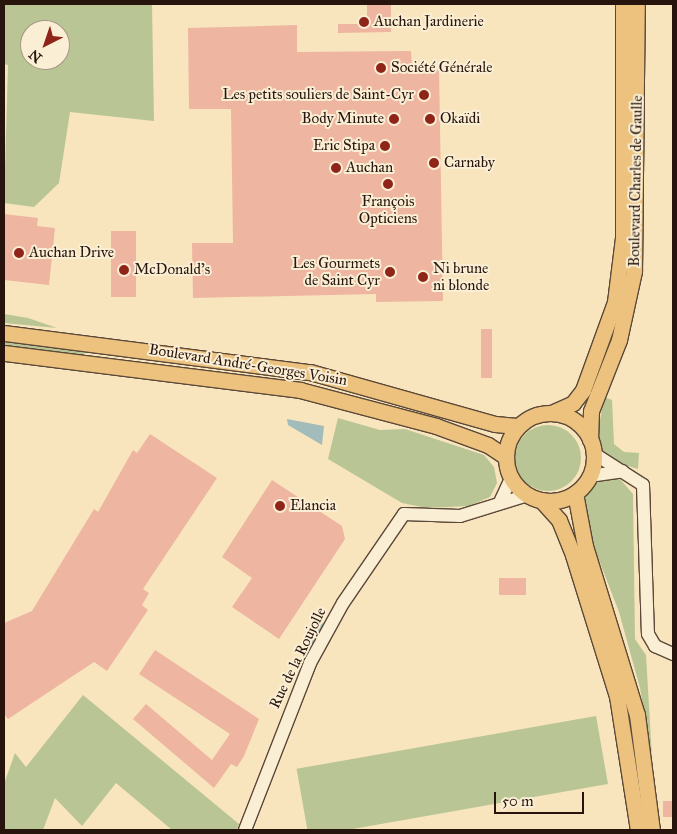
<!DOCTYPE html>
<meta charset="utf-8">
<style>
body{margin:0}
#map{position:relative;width:677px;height:834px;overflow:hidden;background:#f8e5bd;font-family:"IM FELL Great Primer",serif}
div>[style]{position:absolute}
.green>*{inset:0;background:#b9c594;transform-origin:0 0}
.round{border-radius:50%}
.water>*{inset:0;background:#a2bcbb}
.stream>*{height:4px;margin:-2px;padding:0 2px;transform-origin:2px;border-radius:2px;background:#a2bcbb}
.building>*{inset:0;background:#eeb5a0;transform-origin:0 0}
.roads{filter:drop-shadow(1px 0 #5b4838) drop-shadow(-1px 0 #5b4838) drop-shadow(0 1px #5b4838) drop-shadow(0 -1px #5b4838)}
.minor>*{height:12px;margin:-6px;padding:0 6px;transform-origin:6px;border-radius:6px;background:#faeed4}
.major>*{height:15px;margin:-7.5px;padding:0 7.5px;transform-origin:7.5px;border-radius:7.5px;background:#ecc27e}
.major>.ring{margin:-7.5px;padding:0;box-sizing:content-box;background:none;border:15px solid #ecc27e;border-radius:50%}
.dots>*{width:14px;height:14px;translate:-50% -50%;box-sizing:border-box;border:2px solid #faeed4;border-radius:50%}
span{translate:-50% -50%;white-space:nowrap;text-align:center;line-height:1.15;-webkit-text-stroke:4px #faeed4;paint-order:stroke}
.poi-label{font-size:15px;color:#27140c}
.left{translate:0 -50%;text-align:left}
.right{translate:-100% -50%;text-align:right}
.street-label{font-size:15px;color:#27140c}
.frame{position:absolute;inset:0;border:5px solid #27140c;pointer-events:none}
.north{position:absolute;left:20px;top:20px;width:50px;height:50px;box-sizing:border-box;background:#faeed4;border:1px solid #a69784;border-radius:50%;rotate:221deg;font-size:14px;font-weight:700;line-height:20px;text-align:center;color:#27140c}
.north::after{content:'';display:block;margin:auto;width:18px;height:22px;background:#8f2418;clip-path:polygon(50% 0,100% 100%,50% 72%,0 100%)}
.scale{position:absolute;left:494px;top:792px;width:90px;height:22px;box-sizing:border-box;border:2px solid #27140c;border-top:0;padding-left:6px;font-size:15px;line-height:18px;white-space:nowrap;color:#27140c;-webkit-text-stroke:4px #faeed4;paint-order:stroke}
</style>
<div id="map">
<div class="green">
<i style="clip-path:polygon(evenodd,4px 4px,152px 4px,154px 121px,70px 112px,59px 183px,34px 207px,4px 203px,8px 65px,4px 64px,4px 4px,30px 30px,60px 30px,60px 60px,30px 60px,30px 30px)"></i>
<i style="clip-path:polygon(4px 314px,28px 318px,57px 328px,4px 323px)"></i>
<i style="left:4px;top:340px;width:81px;height:7px;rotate:6deg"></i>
<i style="clip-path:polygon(604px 397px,612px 400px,614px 444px,624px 452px,639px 453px,638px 469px,612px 461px,596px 443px)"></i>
<i style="clip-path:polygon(338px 418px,380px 430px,405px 429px,484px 455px,494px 467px,497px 483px,490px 497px,469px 506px,427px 508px,402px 503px,328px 459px)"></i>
<i class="round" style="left:515px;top:425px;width:66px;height:66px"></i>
<i style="clip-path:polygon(618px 477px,633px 494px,635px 639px,646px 655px,652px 757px,640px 688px,619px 612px,587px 529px,584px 501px,589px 489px,602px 479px)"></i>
<i style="clip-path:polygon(83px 695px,239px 824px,237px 830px,172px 830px,116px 783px,82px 826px,55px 798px,43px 830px,4px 830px,4px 784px,15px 753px,26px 767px)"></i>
<i style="left:596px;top:716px;width:69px;height:304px;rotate:80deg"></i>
</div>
<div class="water">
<i style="clip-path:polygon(287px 419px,324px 426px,322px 445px,288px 425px)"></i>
</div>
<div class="stream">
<i style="left:310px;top:648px;width:26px;rotate:-61deg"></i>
</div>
<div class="building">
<i style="clip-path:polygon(367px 4px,391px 4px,391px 32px,338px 33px,338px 24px,367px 24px)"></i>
<i style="clip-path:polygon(297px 25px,297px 52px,411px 51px,412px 68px,439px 68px,443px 301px,376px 302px,376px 294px,193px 298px,192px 243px,233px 243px,231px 109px,189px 109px,188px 28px)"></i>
<i style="clip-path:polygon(4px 214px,38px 218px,37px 226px,55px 228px,49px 285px,4px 280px)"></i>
<i style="left:111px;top:231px;width:25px;height:66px"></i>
<i style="left:481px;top:329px;width:11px;height:49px"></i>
<i style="clip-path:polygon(150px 434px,217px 478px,143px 589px,149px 593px,142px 605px,148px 610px,107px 671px,94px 662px,8px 719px,4px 714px,4px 623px,32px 611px,94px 509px,98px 512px,133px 450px,137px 453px)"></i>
<i style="clip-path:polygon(272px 480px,342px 526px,345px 539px,279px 639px,232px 607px,252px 578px,222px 557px)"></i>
<i style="left:499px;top:578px;width:27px;height:17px"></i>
<i style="clip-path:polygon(155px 650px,259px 719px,244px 756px,237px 767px,231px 764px,214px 788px,133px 719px,146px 704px,212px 760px,230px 734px,139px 674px)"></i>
<i style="left:663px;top:801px;width:10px;height:16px"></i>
</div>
<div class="roads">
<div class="minor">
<i style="left:593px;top:453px;width:59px;rotate:32.6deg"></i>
<i style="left:643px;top:485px;width:149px;rotate:88.1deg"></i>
<i style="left:648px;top:634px;width:14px;rotate:60deg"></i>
<i style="left:655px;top:646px;width:20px;rotate:24deg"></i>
<i style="left:589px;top:476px;width:34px;rotate:-8deg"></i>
<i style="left:500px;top:502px;width:26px;rotate:-65deg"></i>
<i style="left:245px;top:830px;width:179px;rotate:-68.7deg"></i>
<i style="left:310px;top:663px;width:68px;rotate:-61.2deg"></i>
<i style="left:343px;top:603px;width:108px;rotate:-55.6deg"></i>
<i style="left:404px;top:514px;width:56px;rotate:2deg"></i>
<i style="left:460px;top:516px;width:71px;rotate:-17.2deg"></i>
</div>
<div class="major">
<i style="left:4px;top:333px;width:308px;rotate:7.3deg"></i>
<i style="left:310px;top:372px;width:192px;rotate:15.7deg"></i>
<i style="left:495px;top:424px;width:22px;rotate:5deg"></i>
<i style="left:4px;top:353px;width:298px;rotate:7.1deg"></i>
<i style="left:300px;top:390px;width:141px;rotate:14.8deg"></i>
<i style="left:436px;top:426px;width:55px;rotate:20.1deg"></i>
<i style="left:488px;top:445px;width:22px;rotate:34deg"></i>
<i style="left:551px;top:413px;width:24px;rotate:-24deg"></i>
<i style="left:573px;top:403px;width:16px;rotate:-52deg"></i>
<i style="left:583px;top:390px;width:94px;rotate:-70deg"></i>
<i style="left:615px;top:302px;width:64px;rotate:-82.9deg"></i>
<i style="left:623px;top:238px;width:234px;rotate:-90deg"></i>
<i class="ring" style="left:506px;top:413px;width:73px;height:73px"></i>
<i style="left:590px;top:440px;width:29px;rotate:-88deg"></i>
<i style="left:591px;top:411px;width:76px;rotate:-68.5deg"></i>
<i style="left:619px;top:340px;width:71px;rotate:-77.7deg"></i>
<i style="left:634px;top:271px;width:267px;rotate:-89.4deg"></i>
<i style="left:575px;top:493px;width:54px;rotate:79.3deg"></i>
<i style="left:585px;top:546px;width:177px;rotate:72.9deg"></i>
<i style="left:637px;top:715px;width:116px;rotate:82.6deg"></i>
<i style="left:541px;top:500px;width:27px;rotate:48deg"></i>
<i style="left:559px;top:520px;width:38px;rotate:68deg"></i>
<i style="left:573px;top:555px;width:148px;rotate:72.7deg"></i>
<i style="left:617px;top:696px;width:136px;rotate:81.1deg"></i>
</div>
</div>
<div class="dots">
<i style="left:364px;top:22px;background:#8f2418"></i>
<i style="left:381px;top:68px;background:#8f2418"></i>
<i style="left:424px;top:95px;background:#8f2418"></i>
<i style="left:394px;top:119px;background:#8f2418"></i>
<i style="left:430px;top:119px;background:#8f2418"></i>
<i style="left:385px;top:146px;background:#8f2418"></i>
<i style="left:434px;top:163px;background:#8f2418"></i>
<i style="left:336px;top:168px;background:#8f2418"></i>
<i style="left:388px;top:184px;background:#8f2418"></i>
<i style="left:19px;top:253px;background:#8f2418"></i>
<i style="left:124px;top:270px;background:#8f2418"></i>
<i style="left:390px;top:272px;background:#8f2418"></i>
<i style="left:423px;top:277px;background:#8f2418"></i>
<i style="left:280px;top:506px;background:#8f2418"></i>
</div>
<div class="poi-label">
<span class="left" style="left:374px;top:22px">Auchan Jardinerie</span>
<span class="left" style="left:391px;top:68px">Société Générale</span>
<span class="right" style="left:414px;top:95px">Les petits souliers de Saint-Cyr</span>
<span class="right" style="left:384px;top:119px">Body Minute</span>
<span class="left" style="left:440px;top:119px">Okaïdi</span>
<span class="right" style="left:375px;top:146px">Eric Stipa</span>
<span class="left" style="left:444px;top:163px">Carnaby</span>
<span class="left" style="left:346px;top:168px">Auchan</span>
<span style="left:388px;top:210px">François<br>Opticiens</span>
<span class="left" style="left:29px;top:253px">Auchan Drive</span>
<span class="right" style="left:380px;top:272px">Les Gourmets<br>de Saint Cyr</span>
<span class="left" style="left:433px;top:277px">Ni brune<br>ni blonde</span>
<span class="left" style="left:134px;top:270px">McDonald's</span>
<span class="left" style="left:290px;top:506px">Elancia</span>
</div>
<div class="street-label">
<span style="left:636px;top:181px;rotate:-89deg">Boulevard Charles de Gaulle</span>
<span style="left:248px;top:365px;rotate:9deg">Boulevard André-Georges Voisin</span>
<span style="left:298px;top:658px;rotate:-64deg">Rue de la Roujolle</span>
</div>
<div class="frame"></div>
<div class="north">N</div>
<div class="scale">50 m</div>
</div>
